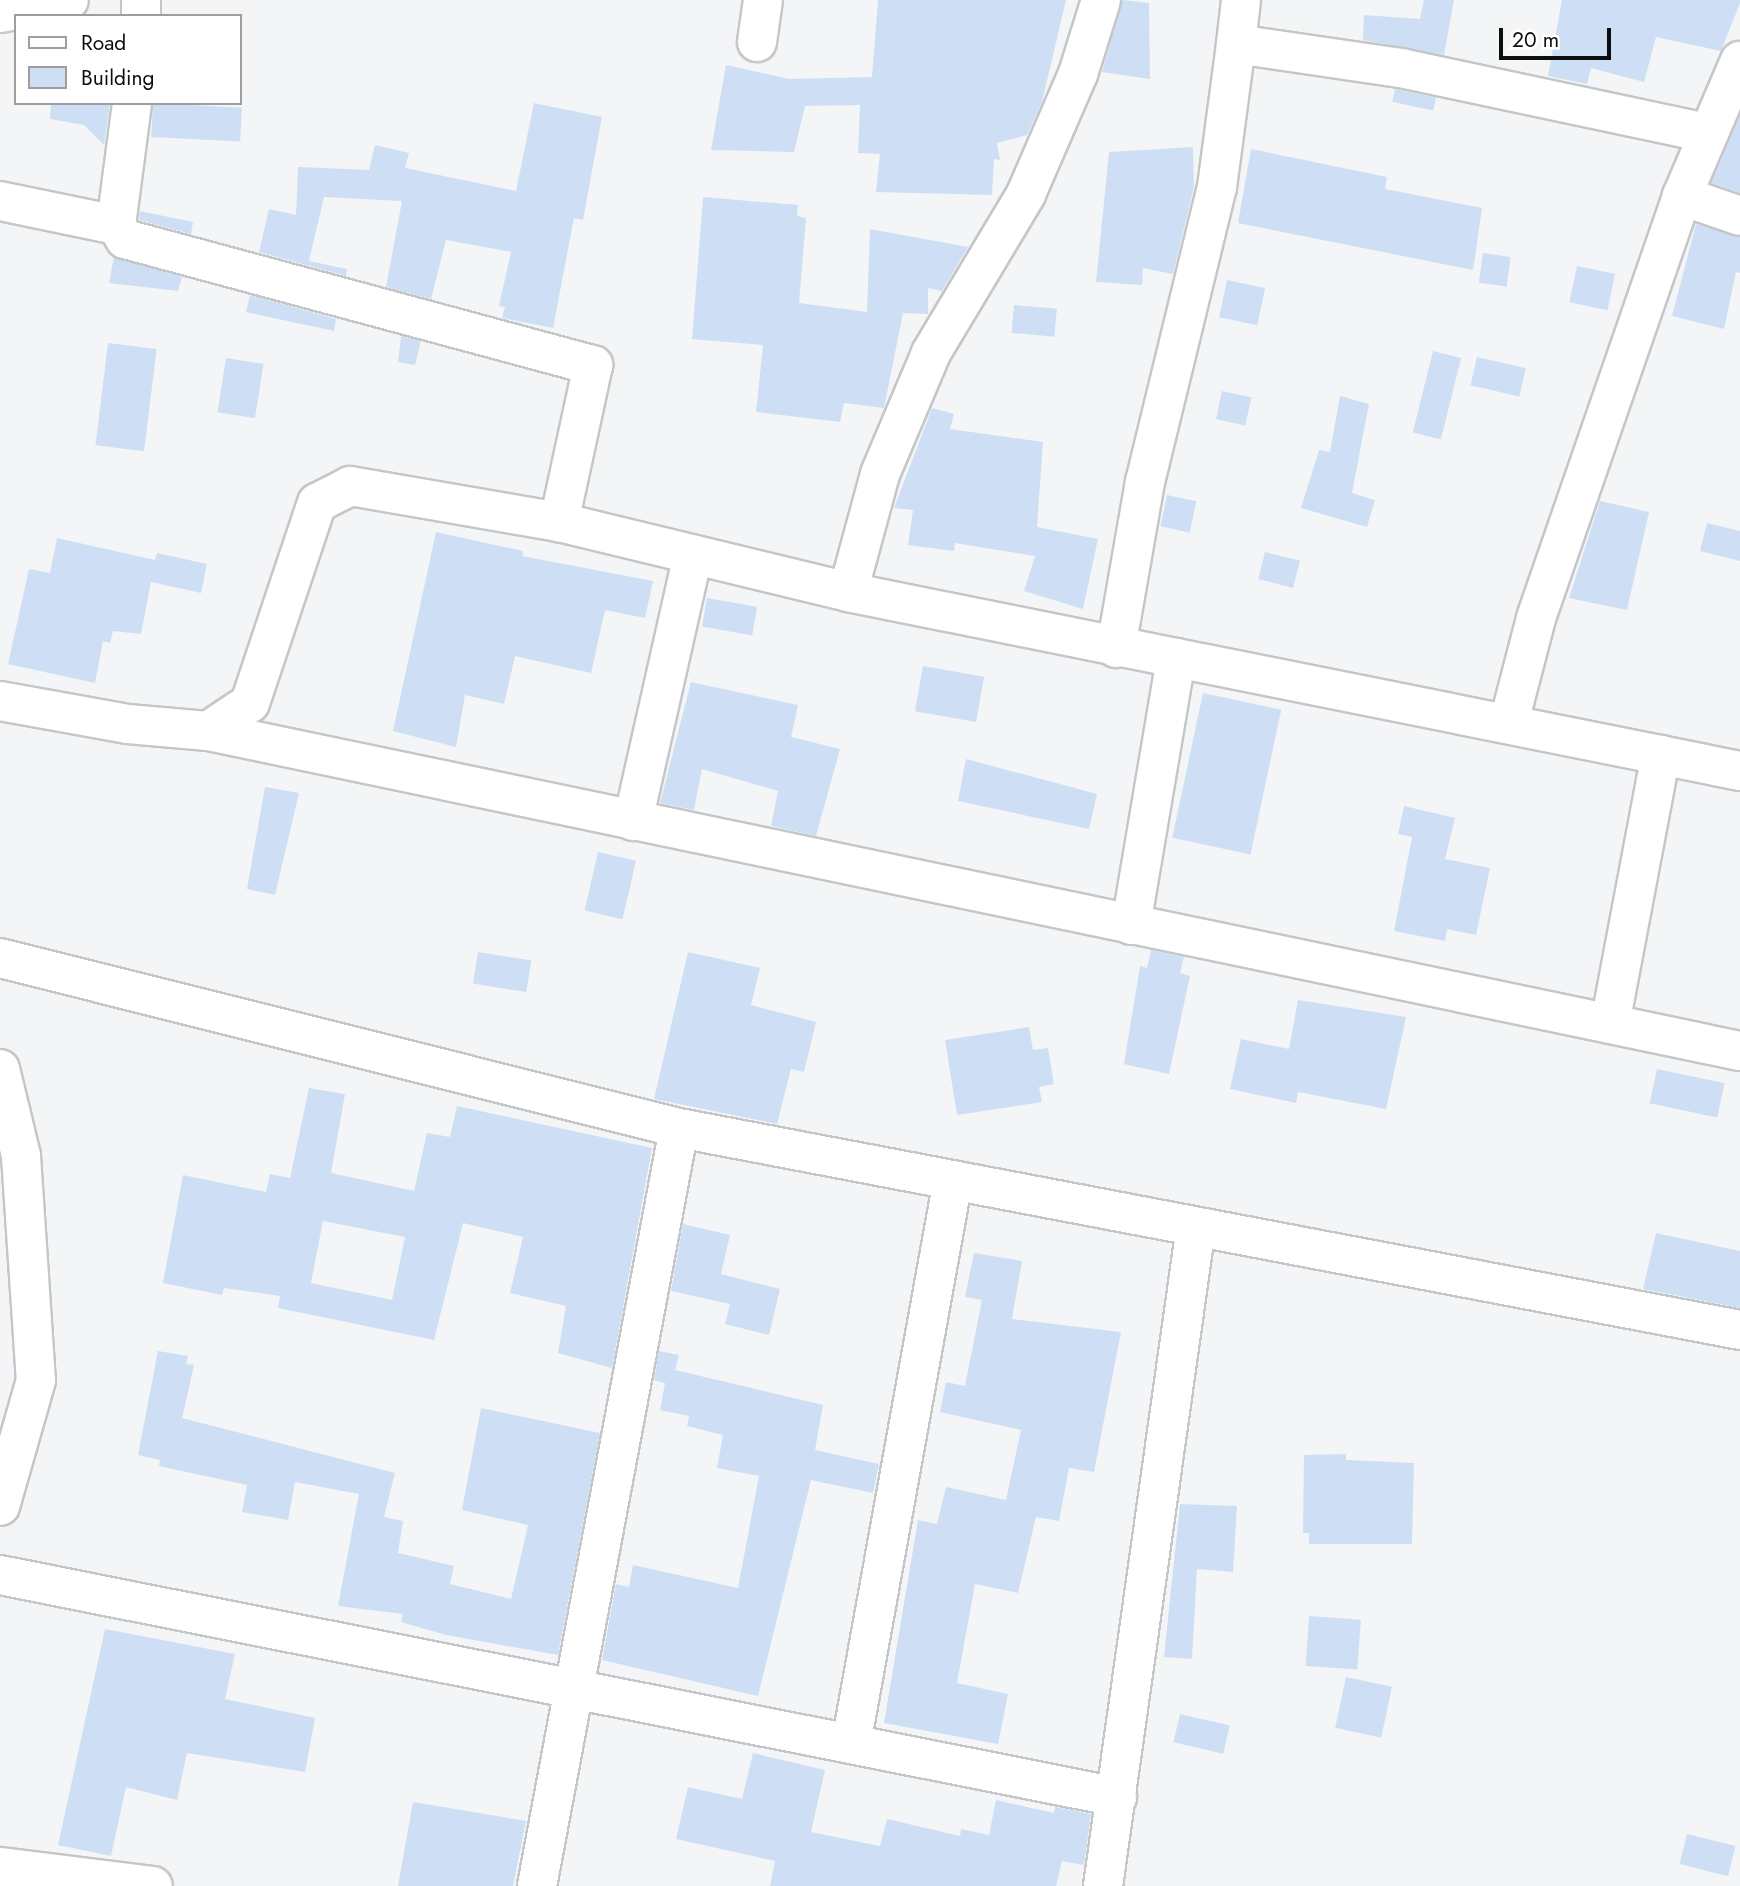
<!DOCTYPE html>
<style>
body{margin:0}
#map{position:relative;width:1740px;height:1886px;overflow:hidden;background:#f4f5f6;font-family:Jost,sans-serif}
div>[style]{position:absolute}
.building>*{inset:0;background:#cedff5;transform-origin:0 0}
.roads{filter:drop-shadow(2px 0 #c5c6c7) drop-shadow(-2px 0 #c5c6c7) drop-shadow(0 2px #c5c6c7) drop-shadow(0 -2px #c5c6c7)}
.minor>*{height:38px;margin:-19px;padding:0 19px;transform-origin:19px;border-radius:19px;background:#fff}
span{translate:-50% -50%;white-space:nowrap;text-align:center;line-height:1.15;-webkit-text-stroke:7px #fff;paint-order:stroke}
.legend{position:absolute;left:14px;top:14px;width:228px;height:91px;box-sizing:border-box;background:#fff;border:2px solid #9e9e9e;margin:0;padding:9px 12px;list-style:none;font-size:21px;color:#0c0d0d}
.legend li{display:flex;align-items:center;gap:14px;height:35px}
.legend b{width:35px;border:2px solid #9e9e9e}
.scale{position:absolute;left:1499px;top:28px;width:112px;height:32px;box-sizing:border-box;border:4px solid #0c0d0d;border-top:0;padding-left:9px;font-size:21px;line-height:24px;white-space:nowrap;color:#0c0d0d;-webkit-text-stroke:5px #fff;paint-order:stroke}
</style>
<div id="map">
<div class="building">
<i style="clip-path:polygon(878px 0,1066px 0,1042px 102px,1027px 135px,997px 143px,1000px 160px,994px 159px,992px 195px,876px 192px,880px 154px,858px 153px,860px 105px,805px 106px,794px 152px,711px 150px,726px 65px,789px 79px,872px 77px)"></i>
<i style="clip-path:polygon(1122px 0,1149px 3px,1150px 79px,1102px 72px)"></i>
<i style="clip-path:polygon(1424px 0,1454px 0,1444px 55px,1363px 40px,1364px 15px,1420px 19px)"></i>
<i style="clip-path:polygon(1562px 0,1740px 0,1740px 3px,1721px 51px,1656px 37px,1644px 82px,1591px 68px,1587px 84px,1548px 76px)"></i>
<i style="left:1395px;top:89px;width:42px;height:13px;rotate:12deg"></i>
<i style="clip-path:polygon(51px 103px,110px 103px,104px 145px,84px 125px,50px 119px)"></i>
<i style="left:153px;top:103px;width:89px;height:34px;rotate:3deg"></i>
<i style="clip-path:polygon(534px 103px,602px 117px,583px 220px,574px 218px,553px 328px,502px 318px,505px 307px,499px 306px,511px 252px,446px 240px,431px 299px,386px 287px,402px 201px,324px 197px,309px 261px,347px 269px,346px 276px,259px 252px,269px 209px,296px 215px,298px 167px,369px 170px,375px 145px,409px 153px,405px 168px,516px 191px)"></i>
<i style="clip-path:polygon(1740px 116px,1740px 193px,1711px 183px)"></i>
<i style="clip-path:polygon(1193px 147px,1194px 187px,1173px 274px,1143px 268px,1142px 285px,1096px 282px,1109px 152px)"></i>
<i style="clip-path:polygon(1251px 149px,1387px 177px,1385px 189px,1482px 208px,1473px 270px,1238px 223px)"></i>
<i style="clip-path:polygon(703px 197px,798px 205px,797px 216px,806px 218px,799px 303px,867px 312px,870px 229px,968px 247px,942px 291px,928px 288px,928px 314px,903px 313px,884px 408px,844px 403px,840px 422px,756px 412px,763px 345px,692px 339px)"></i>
<i style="clip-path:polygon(140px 211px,193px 222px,191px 234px,139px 220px)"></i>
<i style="clip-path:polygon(1696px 224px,1740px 237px,1740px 273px,1736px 272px,1724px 329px,1672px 316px)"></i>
<i style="left:1483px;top:253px;width:28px;height:30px;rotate:8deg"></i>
<i style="clip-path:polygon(114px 257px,182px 277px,178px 291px,109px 283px)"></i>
<i style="left:1577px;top:266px;width:39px;height:37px;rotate:12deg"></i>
<i style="left:1227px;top:280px;width:39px;height:38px;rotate:12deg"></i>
<i style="clip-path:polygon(250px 295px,336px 319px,334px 331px,246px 312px)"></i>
<i style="left:1014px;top:305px;width:43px;height:28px;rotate:5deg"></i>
<i style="clip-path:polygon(401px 336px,421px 341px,415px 365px,398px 362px)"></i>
<i style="left:108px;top:343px;width:49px;height:103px;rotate:7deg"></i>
<i style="left:1433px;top:351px;width:29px;height:84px;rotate:14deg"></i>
<i style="left:1477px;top:357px;width:50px;height:29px;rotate:13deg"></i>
<i style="left:226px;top:358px;width:38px;height:55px;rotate:9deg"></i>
<i style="left:1222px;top:391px;width:30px;height:29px;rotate:12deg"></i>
<i style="clip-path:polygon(1340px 396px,1369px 404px,1352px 493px,1375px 500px,1367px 527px,1301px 508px,1319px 450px,1330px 452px)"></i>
<i style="clip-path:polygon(932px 408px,954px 414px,950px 429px,1043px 442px,1037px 527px,1098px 539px,1083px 609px,1024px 591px,1035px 556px,955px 543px,954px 551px,908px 545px,913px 510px,894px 508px)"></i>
<i style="left:1167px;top:495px;width:30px;height:32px;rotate:12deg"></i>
<i style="clip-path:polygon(1600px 501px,1649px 512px,1627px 610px,1569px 598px)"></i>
<i style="clip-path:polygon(1707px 523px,1740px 531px,1740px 561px,1700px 551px)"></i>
<i style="clip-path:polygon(436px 532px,523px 551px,522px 556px,653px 581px,645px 618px,605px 610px,591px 673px,515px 656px,504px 704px,465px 695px,456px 747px,393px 731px)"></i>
<i style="clip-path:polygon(57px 538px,155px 560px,157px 553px,207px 564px,201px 593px,151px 582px,141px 634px,113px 631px,110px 643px,103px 641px,95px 683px,8px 664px,29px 569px,50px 573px)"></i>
<i style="left:1265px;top:552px;width:36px;height:28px;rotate:14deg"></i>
<i style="left:707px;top:598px;width:51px;height:29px;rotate:10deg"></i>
<i style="left:923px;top:666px;width:62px;height:46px;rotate:10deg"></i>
<i style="clip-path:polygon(691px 682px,798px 705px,791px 737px,840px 749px,816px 836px,771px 826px,778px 791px,702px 769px,694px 810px,660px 803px)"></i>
<i style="left:1203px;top:693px;width:80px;height:148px;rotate:12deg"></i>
<i style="clip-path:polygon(966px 759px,1097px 794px,1089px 829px,958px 801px)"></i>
<i style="clip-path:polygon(265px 787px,299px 793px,275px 895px,247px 889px)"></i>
<i style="clip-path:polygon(1404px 806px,1455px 818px,1445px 859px,1490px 868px,1476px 935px,1447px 929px,1445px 941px,1394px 931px,1412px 837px,1398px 834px)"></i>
<i style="left:598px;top:852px;width:39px;height:60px;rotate:13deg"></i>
<i style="clip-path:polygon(1151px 950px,1184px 957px,1180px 973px,1190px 976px,1169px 1074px,1124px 1064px,1140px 966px,1147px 968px)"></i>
<i style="left:478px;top:952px;width:54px;height:32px;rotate:9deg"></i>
<i style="clip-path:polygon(688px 952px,760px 968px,751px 1005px,816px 1022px,804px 1072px,791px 1069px,777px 1124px,654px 1099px)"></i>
<i style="clip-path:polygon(1298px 1000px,1406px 1017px,1386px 1109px,1298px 1092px,1296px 1103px,1230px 1089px,1241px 1039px,1289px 1049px)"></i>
<i style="clip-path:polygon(1029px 1027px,1033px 1050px,1048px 1048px,1054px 1084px,1039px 1087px,1042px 1102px,957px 1115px,945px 1040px)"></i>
<i style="left:1657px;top:1069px;width:69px;height:35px;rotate:12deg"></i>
<i style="clip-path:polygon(evenodd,309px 1088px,345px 1094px,331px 1173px,414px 1191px,427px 1133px,450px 1137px,457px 1106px,652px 1148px,612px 1368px,558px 1353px,566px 1306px,510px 1293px,523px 1237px,463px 1223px,434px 1340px,278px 1308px,280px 1296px,224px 1288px,222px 1295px,163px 1283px,183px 1175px,266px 1192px,270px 1174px,290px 1178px,309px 1088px,323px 1221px,405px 1237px,392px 1300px,311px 1283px,323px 1221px)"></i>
<i style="clip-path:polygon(683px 1224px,730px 1235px,721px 1274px,780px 1289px,769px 1335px,725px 1324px,730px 1304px,671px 1291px)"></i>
<i style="clip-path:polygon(1656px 1233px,1740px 1251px,1740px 1308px,1643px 1289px)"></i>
<i style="clip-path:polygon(974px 1253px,1022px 1261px,1012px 1319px,1121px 1332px,1094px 1472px,1069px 1468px,1059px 1521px,1036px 1517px,1018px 1593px,975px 1584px,957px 1683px,1008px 1694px,998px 1744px,884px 1723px,918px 1520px,937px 1524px,946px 1487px,1006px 1500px,1021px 1430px,940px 1412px,946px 1382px,965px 1386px,982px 1300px,965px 1297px)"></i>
<i style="clip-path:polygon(158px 1351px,188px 1356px,186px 1364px,194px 1365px,182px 1418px,395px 1473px,384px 1517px,403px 1521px,398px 1553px,454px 1566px,450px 1584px,511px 1599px,528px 1525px,462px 1510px,481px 1408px,600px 1433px,558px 1655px,446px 1635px,401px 1622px,403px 1614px,338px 1606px,359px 1494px,295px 1482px,288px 1520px,242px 1512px,247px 1485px,159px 1466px,160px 1460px,138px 1455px)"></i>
<i style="clip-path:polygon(659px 1351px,679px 1355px,675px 1370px,823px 1405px,815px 1450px,879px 1464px,873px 1493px,811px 1480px,758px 1696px,602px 1660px,616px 1584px,629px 1587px,633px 1565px,738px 1588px,759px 1476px,717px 1468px,723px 1435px,687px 1426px,689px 1416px,660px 1410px,665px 1383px,654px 1380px)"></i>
<i style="clip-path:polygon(1346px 1454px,1346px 1460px,1414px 1463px,1412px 1544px,1309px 1544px,1309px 1533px,1303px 1533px,1304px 1455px)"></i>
<i style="clip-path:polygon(1180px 1504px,1237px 1506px,1233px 1572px,1197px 1569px,1192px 1659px,1164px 1657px)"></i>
<i style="left:1309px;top:1616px;width:52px;height:50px;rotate:4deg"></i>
<i style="clip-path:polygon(105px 1629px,235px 1654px,225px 1699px,315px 1718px,305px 1772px,187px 1753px,177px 1800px,126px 1787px,111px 1856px,58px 1845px)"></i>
<i style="left:1346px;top:1677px;width:47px;height:52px;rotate:12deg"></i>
<i style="left:1180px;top:1714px;width:51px;height:29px;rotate:13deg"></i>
<i style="clip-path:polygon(753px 1753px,825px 1770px,811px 1832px,880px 1846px,887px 1819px,960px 1836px,961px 1829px,989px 1835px,996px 1800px,1054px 1813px,1055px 1807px,1091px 1814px,1084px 1865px,1062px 1861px,1056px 1886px,770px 1886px,775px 1861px,676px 1839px,688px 1787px,742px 1799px)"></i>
<i style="clip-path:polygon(413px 1802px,526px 1821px,513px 1886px,398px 1886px)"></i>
<i style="left:1687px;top:1834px;width:50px;height:31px;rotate:14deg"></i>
</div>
<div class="roads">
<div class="minor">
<i style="left:0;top:13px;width:70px;rotate:-10.7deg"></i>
<i style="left:141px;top:16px;width:16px;rotate:-90deg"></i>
<i style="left:757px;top:42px;width:42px;rotate:-81.9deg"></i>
<i style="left:1236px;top:44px;width:44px;rotate:-83.5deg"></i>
<i style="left:1682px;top:196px;width:61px;rotate:19deg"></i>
<i style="left:0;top:201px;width:118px;rotate:11.7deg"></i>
<i style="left:116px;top:225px;width:17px;rotate:57deg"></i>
<i style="left:125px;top:239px;width:485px;rotate:15.1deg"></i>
<i style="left:593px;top:365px;width:161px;rotate:102.2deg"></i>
<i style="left:116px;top:225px;width:123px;rotate:-82.5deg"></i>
<i style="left:848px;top:592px;width:122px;rotate:-74.8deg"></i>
<i style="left:880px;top:474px;width:131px;rotate:-67.1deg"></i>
<i style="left:931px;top:353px;width:185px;rotate:-59.1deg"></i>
<i style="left:1026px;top:194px;width:131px;rotate:-66.6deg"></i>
<i style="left:1078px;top:74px;width:77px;rotate:-72.7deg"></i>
<i style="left:1116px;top:648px;width:169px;rotate:-80.1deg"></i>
<i style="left:1145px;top:482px;width:304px;rotate:-76.3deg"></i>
<i style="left:1217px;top:187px;width:144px;rotate:-82.4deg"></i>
<i style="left:1236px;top:44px;width:167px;rotate:8.3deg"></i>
<i style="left:1401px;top:68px;width:313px;rotate:12deg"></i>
<i style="left:0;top:701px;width:130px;rotate:10.2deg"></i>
<i style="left:128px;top:724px;width:80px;rotate:5deg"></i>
<i style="left:208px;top:731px;width:50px;rotate:-33.7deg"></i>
<i style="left:250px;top:703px;width:211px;rotate:-71.5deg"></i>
<i style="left:317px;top:503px;width:37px;rotate:-27deg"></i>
<i style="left:350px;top:486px;width:212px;rotate:9.8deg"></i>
<i style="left:559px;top:522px;width:297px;rotate:13.6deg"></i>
<i style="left:848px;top:592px;width:910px;rotate:11.35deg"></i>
<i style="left:1509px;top:722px;width:107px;rotate:-75.4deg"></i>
<i style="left:1536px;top:618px;width:447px;rotate:-70.9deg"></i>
<i style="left:1682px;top:196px;width:147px;rotate:-66.8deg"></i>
<i style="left:208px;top:731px;width:1565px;rotate:11.8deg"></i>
<i style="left:633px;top:821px;width:273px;rotate:-77.3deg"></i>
<i style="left:1131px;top:925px;width:271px;rotate:-80.4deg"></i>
<i style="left:0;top:958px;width:700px;rotate:14.06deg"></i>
<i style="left:679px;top:1128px;width:1080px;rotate:10.78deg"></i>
<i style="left:1610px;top:1024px;width:274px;rotate:-79.3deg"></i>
<i style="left:0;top:1069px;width:89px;rotate:76.4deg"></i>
<i style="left:21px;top:1156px;width:225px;rotate:86.2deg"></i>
<i style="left:36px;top:1380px;width:131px;rotate:105.9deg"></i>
<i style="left:0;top:1575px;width:1139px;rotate:11.24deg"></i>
<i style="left:851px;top:1744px;width:573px;rotate:-79.75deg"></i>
<i style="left:0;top:1867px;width:154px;rotate:7.1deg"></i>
<i style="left:537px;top:1886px;width:771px;rotate:-79.39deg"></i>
<i style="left:1103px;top:1886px;width:666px;rotate:-81.97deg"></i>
</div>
</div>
<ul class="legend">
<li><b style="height:9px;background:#fff"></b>Road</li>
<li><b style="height:19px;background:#cedff5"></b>Building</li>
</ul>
<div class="scale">20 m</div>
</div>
